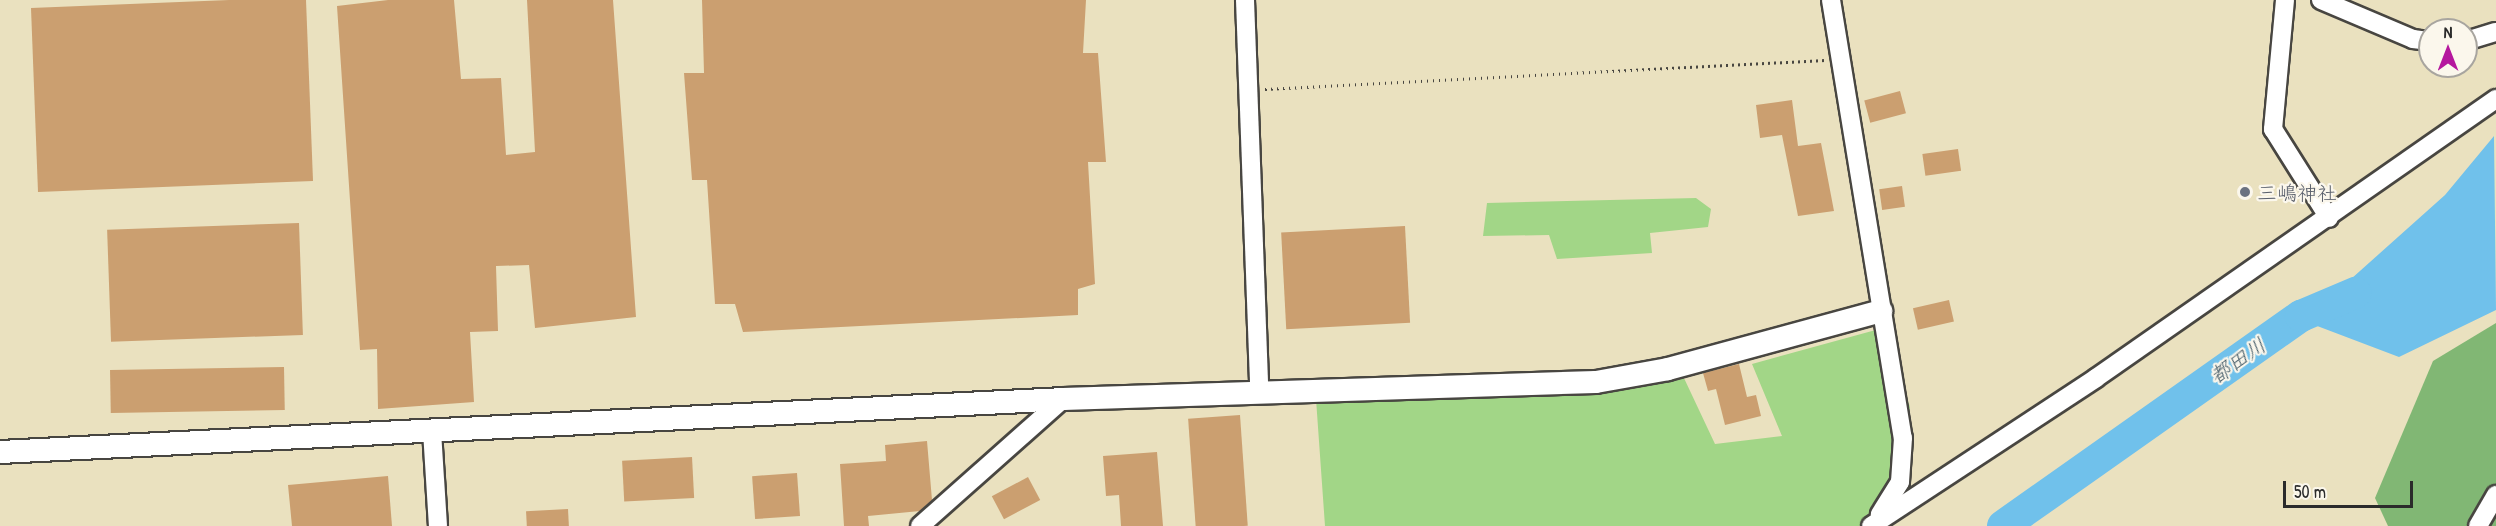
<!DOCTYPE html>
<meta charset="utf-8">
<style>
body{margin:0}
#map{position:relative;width:2496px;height:526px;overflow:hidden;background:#eae1bf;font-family:"Patrick Hand","Klee One",sans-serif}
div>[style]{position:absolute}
.green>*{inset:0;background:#a2d687}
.forest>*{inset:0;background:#81b774}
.water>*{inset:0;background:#70c1eb}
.river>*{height:32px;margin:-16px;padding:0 16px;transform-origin:16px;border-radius:16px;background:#70c1eb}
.building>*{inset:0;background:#cb9f70;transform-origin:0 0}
.path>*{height:3px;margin-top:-1.5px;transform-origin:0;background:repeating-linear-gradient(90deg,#484641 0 1.5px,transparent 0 6px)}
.roads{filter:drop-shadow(2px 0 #484641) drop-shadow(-2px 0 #484641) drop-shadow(0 2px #484641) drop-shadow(0 -2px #484641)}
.minor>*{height:18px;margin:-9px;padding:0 9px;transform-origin:9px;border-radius:9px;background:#fff}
.tertiary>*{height:22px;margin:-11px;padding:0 11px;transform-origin:11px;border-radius:11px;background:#fff}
.dots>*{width:16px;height:16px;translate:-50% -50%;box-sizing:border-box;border:3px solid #fbf7ec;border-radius:50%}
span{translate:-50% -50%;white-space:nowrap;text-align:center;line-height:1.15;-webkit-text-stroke:4.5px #fbf7ec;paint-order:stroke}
.worship-label{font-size:20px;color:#5b616d}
.left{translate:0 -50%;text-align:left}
.water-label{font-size:21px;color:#405865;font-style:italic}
.north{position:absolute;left:2418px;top:18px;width:60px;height:60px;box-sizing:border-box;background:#fbf7ec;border:2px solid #a8a59f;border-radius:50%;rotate:0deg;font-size:16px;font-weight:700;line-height:24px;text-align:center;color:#2b2b2b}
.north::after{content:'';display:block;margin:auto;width:21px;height:27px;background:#b5179e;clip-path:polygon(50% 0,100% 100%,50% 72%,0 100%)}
.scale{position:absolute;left:2283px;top:481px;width:130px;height:27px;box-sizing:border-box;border:3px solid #2b2b2b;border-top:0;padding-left:8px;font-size:18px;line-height:21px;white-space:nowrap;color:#2b2b2b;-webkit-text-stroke:4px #fbf7ec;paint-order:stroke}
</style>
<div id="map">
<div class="green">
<i style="clip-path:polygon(1696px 198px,1711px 209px,1708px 227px,1650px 233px,1652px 253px,1557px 259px,1549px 235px,1483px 236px,1487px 203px)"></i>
<i style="clip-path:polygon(1883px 328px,1910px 407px,1895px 471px,1875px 520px,1866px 526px,1325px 526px,1316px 399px,1683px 376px,1715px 444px,1782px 436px,1752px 364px)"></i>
</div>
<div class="forest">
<i style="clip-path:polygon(2496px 323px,2496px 526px,2388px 526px,2375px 498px,2433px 361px)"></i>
</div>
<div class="water">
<i style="clip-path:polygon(2494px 136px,2496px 310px,2399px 357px,2304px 321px,2445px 195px)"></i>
</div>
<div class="river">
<i style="left:2003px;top:526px;width:365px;rotate:-35.2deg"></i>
<i style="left:2301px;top:316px;width:59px;rotate:-23.1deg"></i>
</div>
<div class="building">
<i style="clip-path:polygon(229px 0,306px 0,313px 181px,38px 192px,31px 8px)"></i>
<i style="clip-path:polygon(388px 0,454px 0,461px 79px,501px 78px,506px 155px,535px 152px,527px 0,613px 0,636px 317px,535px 328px,529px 265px,496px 266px,498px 331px,470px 332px,474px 402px,378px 409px,377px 349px,360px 350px,337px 6px)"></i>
<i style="clip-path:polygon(702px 0,1086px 0,1083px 53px,1098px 53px,1106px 162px,1088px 162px,1095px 284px,1078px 289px,1078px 315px,743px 332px,735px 304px,715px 304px,707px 180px,692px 180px,684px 73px,704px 73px)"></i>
<i style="left:1900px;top:91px;width:23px;height:37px;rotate:75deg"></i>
<i style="clip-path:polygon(1792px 100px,1798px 146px,1821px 143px,1834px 211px,1798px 216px,1782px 135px,1760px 138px,1756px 105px)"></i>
<i style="left:1958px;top:149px;width:22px;height:36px;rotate:82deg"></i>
<i style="left:1902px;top:186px;width:21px;height:23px;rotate:82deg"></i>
<i style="left:299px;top:223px;width:112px;height:192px;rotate:88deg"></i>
<i style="left:1405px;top:226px;width:97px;height:124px;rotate:87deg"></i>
<i style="left:1949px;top:300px;width:22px;height:37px;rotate:77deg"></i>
<i style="clip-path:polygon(1739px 364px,1747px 397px,1756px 395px,1761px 416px,1725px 425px,1716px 389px,1708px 391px,1703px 373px)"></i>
<i style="left:284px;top:367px;width:43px;height:174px;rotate:89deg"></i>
<i style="left:1240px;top:415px;width:111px;height:52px;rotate:86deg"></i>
<i style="clip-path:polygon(927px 441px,932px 500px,920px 511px,868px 516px,869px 526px,844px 526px,840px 464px,886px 461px,885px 445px)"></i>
<i style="clip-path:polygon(1157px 452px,1163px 526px,1121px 526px,1119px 495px,1106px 496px,1103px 456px)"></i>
<i style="left:692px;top:457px;width:41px;height:70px;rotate:87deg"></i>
<i style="left:797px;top:473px;width:43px;height:45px;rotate:86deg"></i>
<i style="clip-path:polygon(388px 476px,392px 526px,292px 526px,288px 485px)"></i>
<i style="left:1028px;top:477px;width:26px;height:41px;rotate:62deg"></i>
<i style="left:568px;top:509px;width:17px;height:42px;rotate:87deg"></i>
</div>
<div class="path">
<i style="left:1265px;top:89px;width:561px;rotate:-2.96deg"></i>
</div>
<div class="roads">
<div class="minor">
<i style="left:1245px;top:0;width:391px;rotate:87.9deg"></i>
<i style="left:1831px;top:0;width:444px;rotate:80.7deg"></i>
<i style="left:1903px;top:438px;width:44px;rotate:93.9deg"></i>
<i style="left:1900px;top:482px;width:38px;rotate:122deg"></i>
<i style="left:2285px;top:0;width:130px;rotate:95.3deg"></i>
<i style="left:2273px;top:129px;width:105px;rotate:57.8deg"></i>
<i style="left:2321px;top:0;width:100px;rotate:23deg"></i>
<i style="left:2413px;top:39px;width:17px;rotate:7deg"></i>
<i style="left:2466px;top:41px;width:31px;rotate:-17deg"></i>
<i style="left:432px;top:431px;width:95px;rotate:86.4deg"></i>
<i style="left:920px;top:526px;width:191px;rotate:-41.6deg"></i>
<i style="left:1871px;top:526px;width:269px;rotate:-33.3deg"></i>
<i style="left:2096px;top:378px;width:488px;rotate:-34.9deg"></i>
<i style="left:2478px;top:526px;width:36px;rotate:-60deg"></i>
</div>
<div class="tertiary">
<i style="left:0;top:452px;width:1064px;rotate:-2.85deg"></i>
<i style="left:1063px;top:399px;width:533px;rotate:-1.83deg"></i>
<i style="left:1596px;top:382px;width:73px;rotate:-10.2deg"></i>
<i style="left:1668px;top:369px;width:221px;rotate:-15.2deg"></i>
</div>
</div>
<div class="dots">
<i style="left:2245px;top:192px;background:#6b7280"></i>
</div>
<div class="worship-label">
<span class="left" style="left:2257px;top:192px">三嶋神社</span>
</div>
<div class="water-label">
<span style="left:2238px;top:361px;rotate:-35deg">都田川</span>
</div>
<div class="north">N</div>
<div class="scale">50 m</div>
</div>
